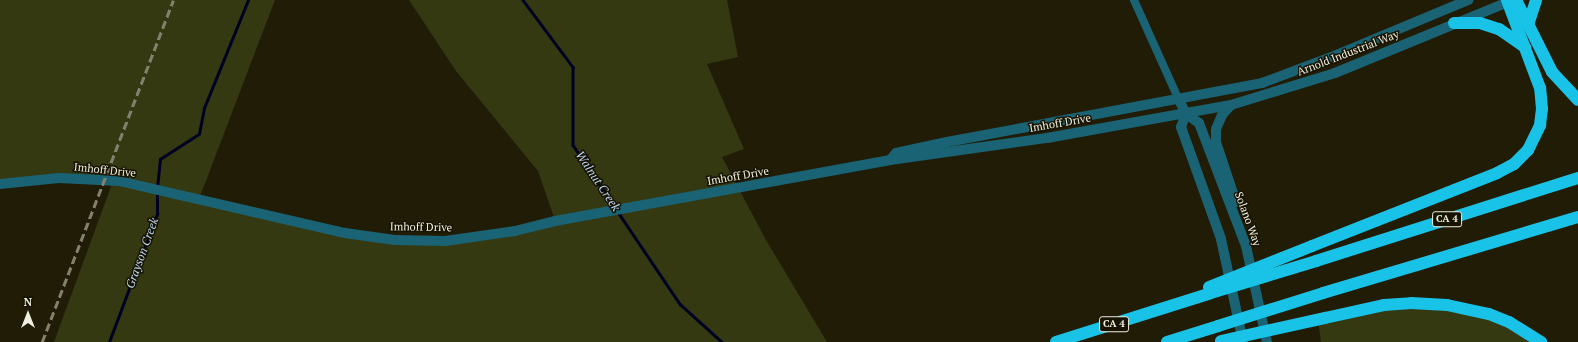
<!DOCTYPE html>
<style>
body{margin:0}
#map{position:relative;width:1578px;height:342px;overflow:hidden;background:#201c06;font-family:"PT Serif",serif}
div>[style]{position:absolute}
.green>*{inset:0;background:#343912}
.stream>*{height:2.5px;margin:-1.25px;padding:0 1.25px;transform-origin:1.25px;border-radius:1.25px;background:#002}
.minor>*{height:8px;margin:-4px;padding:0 4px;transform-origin:4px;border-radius:4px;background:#196374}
.tertiary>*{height:10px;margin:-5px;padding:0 5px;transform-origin:5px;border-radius:5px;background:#196374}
.motorway>*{height:12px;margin:-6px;padding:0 6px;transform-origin:6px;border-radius:6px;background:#18c3e7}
.rail>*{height:2.5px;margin-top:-1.25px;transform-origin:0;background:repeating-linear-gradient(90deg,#83806e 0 8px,transparent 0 12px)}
.motorway-bridge>*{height:12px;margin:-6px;padding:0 6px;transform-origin:6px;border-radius:6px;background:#18c3e7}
span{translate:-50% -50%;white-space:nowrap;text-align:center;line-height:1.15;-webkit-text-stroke:3px #171301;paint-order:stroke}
.shield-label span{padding:1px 3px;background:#171301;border:1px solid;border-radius:3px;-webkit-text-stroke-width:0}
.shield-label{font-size:10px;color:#f1efe1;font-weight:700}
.street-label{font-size:11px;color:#f1efe1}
.water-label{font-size:12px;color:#bad4f5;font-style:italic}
.north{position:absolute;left:8px;top:294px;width:40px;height:40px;-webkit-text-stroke:3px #171301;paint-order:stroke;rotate:0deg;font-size:11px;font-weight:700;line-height:16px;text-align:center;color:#f1efe1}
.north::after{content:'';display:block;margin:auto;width:14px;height:18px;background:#f1efe1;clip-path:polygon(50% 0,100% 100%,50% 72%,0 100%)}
</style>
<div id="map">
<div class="green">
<i style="clip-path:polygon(0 0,275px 0,199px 199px,345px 233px,445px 241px,555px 220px,538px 171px,456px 71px,409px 0,727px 0,738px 57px,707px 64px,744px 149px,722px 157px,766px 240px,827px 342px,54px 342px,113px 181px,0 184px)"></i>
<i style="clip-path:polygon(1384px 305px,1467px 308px,1541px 342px,1321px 342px,1318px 320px)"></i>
</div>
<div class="stream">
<i style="left:523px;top:0;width:84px;rotate:53.3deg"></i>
<i style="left:573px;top:67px;width:78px;rotate:90deg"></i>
<i style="left:573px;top:145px;width:76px;rotate:55.7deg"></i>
<i style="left:157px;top:188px;width:29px;rotate:-84deg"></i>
<i style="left:160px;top:159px;width:46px;rotate:-32.7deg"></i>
<i style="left:199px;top:134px;width:26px;rotate:-79deg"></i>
<i style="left:204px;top:108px;width:117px;rotate:-67.8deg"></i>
<i style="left:618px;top:212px;width:111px;rotate:56deg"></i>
<i style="left:680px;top:304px;width:57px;rotate:42.1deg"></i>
<i style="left:109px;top:342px;width:137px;rotate:-69.4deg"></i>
<i style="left:157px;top:214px;width:21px;rotate:-90deg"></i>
</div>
<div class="minor">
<i style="left:1134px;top:0;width:110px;rotate:65.8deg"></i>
</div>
<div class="tertiary">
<i style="left:1179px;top:100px;width:16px;rotate:63deg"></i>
<i style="left:1186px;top:114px;width:16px;rotate:35deg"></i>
<i style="left:1199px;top:123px;width:132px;rotate:69.1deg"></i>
<i style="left:1246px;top:246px;width:98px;rotate:77.7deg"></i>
<i style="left:1231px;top:105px;width:13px;rotate:132deg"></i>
<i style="left:1222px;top:115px;width:15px;rotate:113deg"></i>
<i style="left:1216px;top:129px;width:13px;rotate:90deg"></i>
<i style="left:1216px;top:142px;width:63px;rotate:71.6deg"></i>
<i style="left:1186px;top:114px;width:14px;rotate:111deg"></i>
<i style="left:1181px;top:127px;width:119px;rotate:70.3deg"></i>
<i style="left:1221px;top:239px;width:105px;rotate:77.9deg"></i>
<i style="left:890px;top:160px;width:9px;rotate:-49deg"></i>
<i style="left:896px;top:153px;width:52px;rotate:-12.2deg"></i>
<i style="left:947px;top:142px;width:320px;rotate:-10.6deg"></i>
<i style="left:1262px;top:83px;width:72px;rotate:-20.5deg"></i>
<i style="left:1329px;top:58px;width:151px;rotate:-22.6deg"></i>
<i style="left:0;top:184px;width:59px;rotate:-5.8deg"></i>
<i style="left:59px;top:178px;width:60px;rotate:2.9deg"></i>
<i style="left:119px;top:181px;width:232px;rotate:13deg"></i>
<i style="left:345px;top:233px;width:50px;rotate:8deg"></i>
<i style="left:395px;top:240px;width:50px;rotate:1.1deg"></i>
<i style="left:445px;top:241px;width:71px;rotate:-8.1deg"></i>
<i style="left:515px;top:231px;width:41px;rotate:-14deg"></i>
<i style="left:555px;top:221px;width:341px;rotate:-10.3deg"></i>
<i style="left:890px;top:160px;width:159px;rotate:-8deg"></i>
<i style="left:1047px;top:138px;width:187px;rotate:-10.2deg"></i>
<i style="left:1231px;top:105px;width:109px;rotate:-17.1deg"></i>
<i style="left:1335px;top:73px;width:192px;rotate:-22.3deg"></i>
</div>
<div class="motorway">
<i style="left:1516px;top:0;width:80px;rotate:63.4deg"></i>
<i style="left:1552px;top:72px;width:38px;rotate:47deg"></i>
<i style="left:1529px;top:22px;width:23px;rotate:-72deg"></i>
<i style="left:1454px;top:23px;width:26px"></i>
<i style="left:1480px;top:23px;width:20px;rotate:18deg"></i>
<i style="left:1499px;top:29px;width:32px;rotate:35deg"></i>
<i style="left:1312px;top:246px;width:199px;rotate:-21.5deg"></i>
<i style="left:1497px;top:173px;width:19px;rotate:-28deg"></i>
<i style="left:1514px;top:164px;width:20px;rotate:-45deg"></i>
<i style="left:1528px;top:150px;width:28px;rotate:-64deg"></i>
<i style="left:1540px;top:125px;width:16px;rotate:-83deg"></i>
<i style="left:1542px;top:109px;width:21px;rotate:-95deg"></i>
<i style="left:1540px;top:88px;width:94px;rotate:-110.6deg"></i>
<i style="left:1316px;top:261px;width:275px;rotate:-17.6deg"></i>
<i style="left:1323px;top:293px;width:266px;rotate:-16.6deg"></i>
<i style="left:1325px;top:318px;width:60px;rotate:-12.4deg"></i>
<i style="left:1384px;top:305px;width:27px;rotate:-4deg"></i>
<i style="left:1411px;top:303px;width:36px;rotate:3deg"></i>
<i style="left:1447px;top:305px;width:43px;rotate:12.1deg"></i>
<i style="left:1489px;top:314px;width:22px;rotate:22deg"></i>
<i style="left:1509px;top:322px;width:38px;rotate:32deg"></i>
<i style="left:1056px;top:342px;width:163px;rotate:-17.5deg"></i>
<i style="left:1167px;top:342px;width:53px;rotate:-17.4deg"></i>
</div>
<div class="rail">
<i style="left:42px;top:342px;width:366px;rotate:-69deg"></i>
</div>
<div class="motorway-bridge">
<i style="left:1209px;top:287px;width:111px;rotate:-21.7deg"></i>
<i style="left:1214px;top:292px;width:107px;rotate:-16.9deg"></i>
<i style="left:1218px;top:326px;width:110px;rotate:-17.4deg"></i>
<i style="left:1221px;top:341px;width:107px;rotate:-12.5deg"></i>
</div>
<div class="shield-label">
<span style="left:1447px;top:219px">CA 4</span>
<span style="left:1114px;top:324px">CA 4</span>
</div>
<div class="street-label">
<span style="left:1348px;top:53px;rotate:-21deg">Arnold Industrial Way</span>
<span style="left:1060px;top:123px;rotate:-10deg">Imhoff Drive</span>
<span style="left:105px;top:170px;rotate:6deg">Imhoff Drive</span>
<span style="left:738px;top:176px;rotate:-10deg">Imhoff Drive</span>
<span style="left:1248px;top:219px;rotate:70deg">Solano Way</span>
<span style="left:421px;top:227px;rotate:1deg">Imhoff Drive</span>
</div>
<div class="water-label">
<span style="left:598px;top:181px;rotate:56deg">Walnut Creek</span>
<span style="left:142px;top:253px;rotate:-70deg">Grayson Creek</span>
</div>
<div class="north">N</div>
</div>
